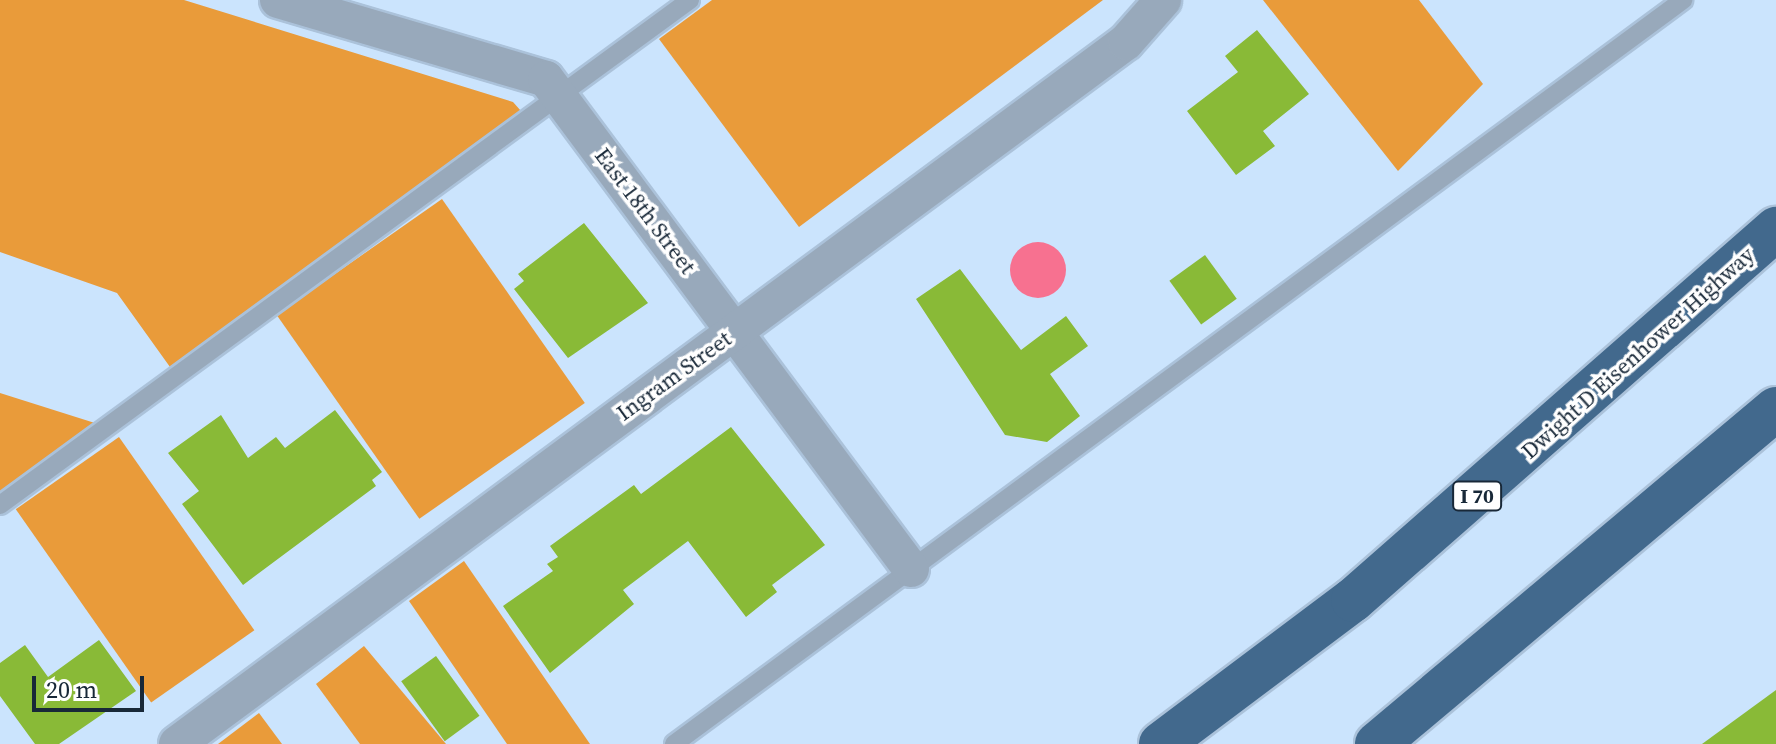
<!DOCTYPE html>
<style>
body{margin:0}
#map{position:relative;width:1776px;height:744px;overflow:hidden;background:#cbe4fd;font-family:"Source Serif 4",serif}
div>[style]{position:absolute}
.green>*{inset:0;background:#e99b3a;transform-origin:0 0}
.water>*{inset:0;background:#f77190}
.round{border-radius:50%}
.building>*{inset:0;background:#89ba37;transform-origin:0 0}
.roads{filter:drop-shadow(2px 0 #abc2da) drop-shadow(-2px 0 #abc2da) drop-shadow(0 2px #abc2da) drop-shadow(0 -2px #abc2da)}
.lane>*{height:18px;margin:-9px;padding:0 9px;transform-origin:9px;border-radius:9px;background:#98a9bb}
.street>*{height:36px;margin:-18px;padding:0 18px;transform-origin:18px;border-radius:18px;background:#98a9bb}
.highway>*{height:44px;margin:-22px;padding:0 22px;transform-origin:22px;border-radius:22px;background:#42698d}
span{translate:-50% -50%;white-space:nowrap;text-align:center;line-height:1.15;-webkit-text-stroke:7px #fff;paint-order:stroke}
.shield-label span{padding:2px 6px;background:#fff;border:2px solid;border-radius:6px;-webkit-text-stroke-width:0}
.shield-label{font-size:20px;color:#182838;font-weight:700}
.street-label{font-size:22px;color:#182838}
.scale{position:absolute;left:32px;top:676px;width:112px;height:36px;box-sizing:border-box;border:4px solid #182838;border-top:0;padding-left:10px;font-size:24px;line-height:28px;white-space:nowrap;color:#182838;-webkit-text-stroke:6px #fff;paint-order:stroke}
</style>
<div id="map">
<div class="green">
<i style="clip-path:polygon(0 0,184px 0,513px 102px,521px 111px,170px 367px,117px 293px,0 252px)"></i>
<i style="clip-path:polygon(712px 0,1103px 0,799px 227px,659px 39px)"></i>
<i style="clip-path:polygon(1263px 0,1419px 0,1483px 84px,1398px 171px)"></i>
<i style="left:442px;top:199px;width:249px;height:202px;rotate:55deg"></i>
<i style="clip-path:polygon(0 393px,98px 424px,0 495px)"></i>
<i style="left:119px;top:437px;width:236px;height:126px;rotate:55deg"></i>
<i style="clip-path:polygon(464px 561px,590px 744px,507px 744px,409px 601px)"></i>
<i style="clip-path:polygon(364px 646px,446px 744px,360px 744px,316px 684px)"></i>
<i style="clip-path:polygon(259px 713px,282px 744px,218px 744px)"></i>
</div>
<div class="water">
<i class="round" style="left:1010px;top:242px;width:56px;height:56px"></i>
</div>
<div class="building">
<i style="clip-path:polygon(1257px 30px,1309px 94px,1263px 131px,1275px 146px,1236px 175px,1187px 111px,1238px 72px,1225px 56px)"></i>
<i style="clip-path:polygon(584px 223px,648px 303px,568px 358px,514px 289px,524px 281px,518px 274px)"></i>
<i style="left:1205px;top:255px;width:54px;height:44px;rotate:54deg"></i>
<i style="clip-path:polygon(960px 269px,1021px 350px,1066px 316px,1088px 346px,1050px 374px,1080px 416px,1047px 442px,1005px 435px,916px 299px)"></i>
<i style="clip-path:polygon(335px 410px,382px 472px,372px 480px,376px 486px,243px 585px,182px 504px,199px 491px,168px 453px,221px 415px,248px 458px,276px 437px,285px 448px)"></i>
<i style="clip-path:polygon(731px 427px,825px 545px,772px 585px,777px 592px,746px 617px,688px 541px,623px 590px,634px 604px,550px 673px,503px 606px,553px 571px,547px 564px,558px 557px,550px 546px,634px 485px,641px 494px)"></i>
<i style="clip-path:polygon(99px 640px,136px 691px,59px 744px,35px 744px,0 696px,0 663px,25px 645px,48px 677px)"></i>
<i style="left:436px;top:656px;width:74px;height:43px;rotate:54deg"></i>
<i style="clip-path:polygon(1776px 690px,1776px 744px,1702px 744px)"></i>
</div>
<div class="roads">
<div class="lane">
<i style="left:0;top:505px;width:855px;rotate:-36.2deg"></i>
<i style="left:674px;top:744px;width:1254px;rotate:-36.4deg"></i>
</div>
<div class="street">
<i style="left:278px;top:0;width:279px;rotate:16.4deg"></i>
<i style="left:546px;top:79px;width:611px;rotate:53.32deg"></i>
<i style="left:177px;top:744px;width:1180px;rotate:-36.49deg"></i>
<i style="left:1126px;top:42px;width:56px;rotate:-48.6deg"></i>
</div>
<div class="highway">
<i style="left:1161px;top:744px;width:240px;rotate:-36.9deg"></i>
<i style="left:1353px;top:600px;width:563px;rotate:-41.25deg"></i>
<i style="left:1377px;top:744px;width:521px;rotate:-40.02deg"></i>
</div>
</div>
<div class="shield-label">
<span style="left:1477px;top:496px">I 70</span>
</div>
<div class="street-label">
<span style="left:645px;top:211px;rotate:53deg">East 18th Street</span>
<span style="left:1638px;top:353px;rotate:-42deg">Dwight D Eisenhower Highway</span>
<span style="left:674px;top:376px;rotate:-36deg">Ingram Street</span>
</div>
<div class="scale">20 m</div>
</div>
